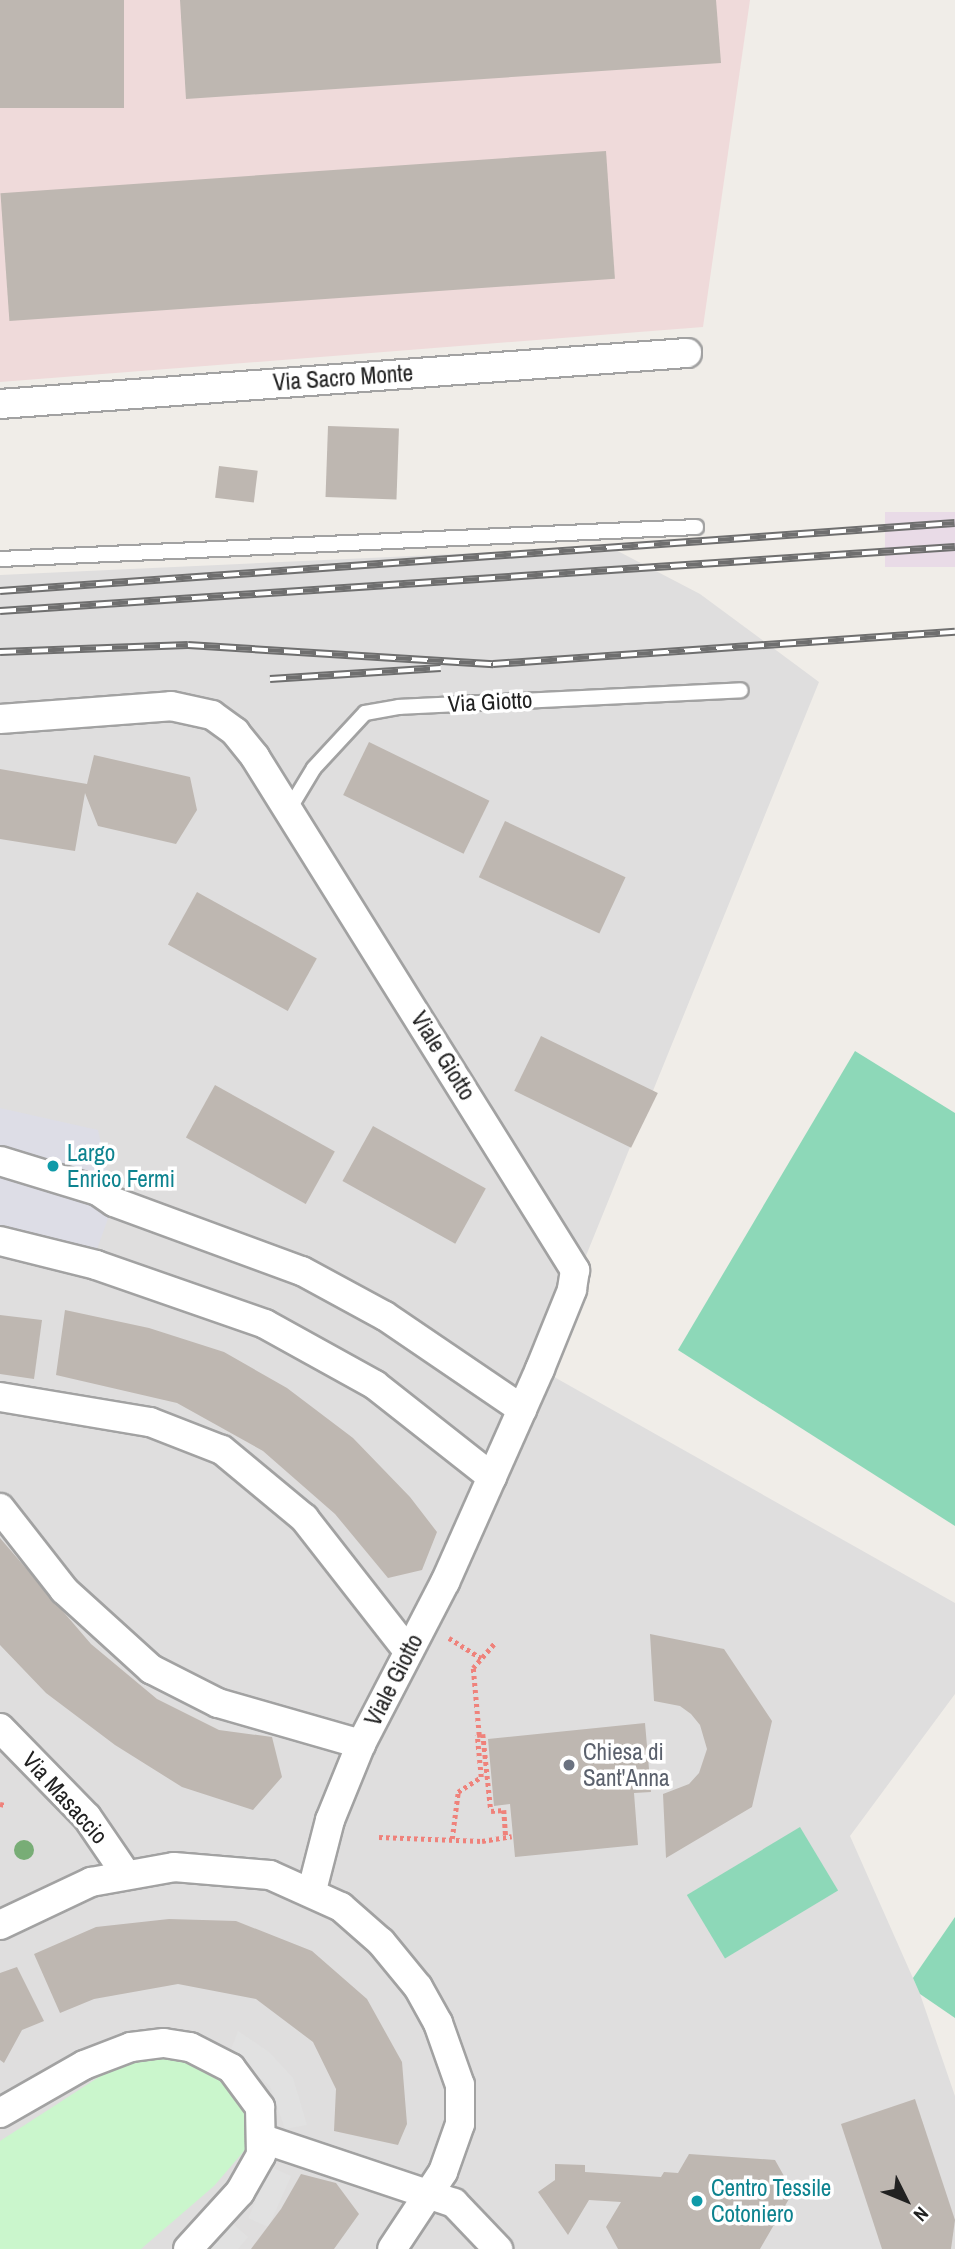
<!DOCTYPE html>
<style>
body{margin:0}
#map{position:relative;width:955px;height:2249px;overflow:hidden;background:#f0ede8;font-family:"Archivo Narrow",sans-serif}
div>[style]{position:absolute}
.residential>*{inset:0;background:#dfdede}
.commercial>*{inset:0;background:#efdada}
.industrial>*{inset:0;background:#e9dbe7;transform-origin:0 0}
.park>*{inset:0;background:#caf6cc}
.pitch>*{inset:0;background:#8dd8b8;transform-origin:0 0}
.parking>*{inset:0;background:#e1e1e1;transform-origin:0 0}
.plaza>*{inset:0;background:#dddde6}
.building>*{inset:0;background:#beb7b1;transform-origin:0 0}
.path>*{height:4.5px;margin-top:-2.25px;transform-origin:0;background:repeating-linear-gradient(90deg,#ef827b 0 3.5px,transparent 0 7px)}
.roads{filter:drop-shadow(2px 0 #a2a2a2) drop-shadow(-2px 0 #a2a2a2) drop-shadow(0 2px #a2a2a2) drop-shadow(0 -2px #a2a2a2)}
.service>*{height:14px;margin:-7px;padding:0 7px;transform-origin:7px;border-radius:7px;background:#fff}
.minor>*{height:28px;margin:-14px;padding:0 14px;transform-origin:14px;border-radius:14px;background:#fff}
.rail>*{height:8px;margin-top:-4px;transform-origin:0;background:repeating-linear-gradient(90deg,#fff 0 16px,#6f6f6f 0 32px);box-sizing:border-box;border-block:2px solid #6f6f6f}
.trees>*{width:20px;height:20px;margin:-10px;border-radius:50%;background:#78ad76}
.dots>*{width:19px;height:19px;translate:-50% -50%;box-sizing:border-box;border:4px solid #fff;border-radius:50%}
span{translate:-50% -50%;white-space:nowrap;text-align:center;line-height:1.15;-webkit-text-stroke:7px #fff;paint-order:stroke}
.street-label{font-size:23px;color:#212121}
.culture-label{font-size:23px;color:#0d838f}
.left{translate:0 -50%;text-align:left}
.worship-label{font-size:23px;color:#5b616d}
.north{position:absolute;left:871px;top:2165px;width:70px;height:70px;-webkit-text-stroke:5px #fff;paint-order:stroke;rotate:133deg;font-size:19px;font-weight:700;line-height:28px;text-align:center;color:#212121}
.north::after{content:'';display:block;margin:auto;width:24px;height:32px;background:#212121;clip-path:polygon(50% 0,100% 100%,50% 72%,0 100%)}
</style>
<div id="map">
<div class="residential">
<i style="clip-path:polygon(610px 547px,700px 594px,819px 682px,540px 1369px,955px 1603px,955px 1694px,850px 1836px,920px 1994px,955px 2096px,955px 2249px,0 2249px,0 575px)"></i>
</div>
<div class="commercial">
<i style="clip-path:polygon(0 0,750px 0,703px 327px,0 382px)"></i>
</div>
<div class="industrial">
<i style="left:955px;top:512px;width:55px;height:70px;rotate:90deg"></i>
</div>
<div class="park">
<i style="clip-path:polygon(174px 2055px,218px 2072px,246px 2111px,249px 2140px,244px 2151px,214px 2186px,141px 2249px,0 2249px,0 2141px,116px 2066px)"></i>
</div>
<div class="pitch">
<i style="clip-path:polygon(855px 1051px,955px 1113px,955px 1526px,678px 1350px)"></i>
<i style="left:800px;top:1827px;width:74px;height:132px;rotate:59deg"></i>
<i style="clip-path:polygon(955px 1917px,955px 2018px,920px 1994px,913px 1978px)"></i>
</div>
<div class="parking">
<i style="clip-path:polygon(238px 2031px,269px 2052px,293px 2078px,307px 2125px,285px 2129px,270px 2086px,230px 2052px)"></i>
<i style="left:271px;top:2167px;width:22px;height:56px;rotate:24deg"></i>
<i style="clip-path:polygon(232px 2223px,248px 2237px,238px 2249px,209px 2249px)"></i>
</div>
<div class="plaza">
<i style="clip-path:polygon(0 1108px,98px 1130px,114px 1202px,88px 1274px,0 1255px)"></i>
</div>
<div class="building">
<i style="left:0;top:0;width:124px;height:108px"></i>
<i style="clip-path:polygon(180px 0,716px 0,721px 63px,186px 99px)"></i>
<i style="left:606px;top:151px;width:128px;height:607px;rotate:86deg"></i>
<i style="left:328px;top:426px;width:71px;height:71px;rotate:2deg"></i>
<i style="left:219px;top:466px;width:39px;height:32px;rotate:7deg"></i>
<i style="left:369px;top:742px;width:134px;height:59px;rotate:26deg"></i>
<i style="clip-path:polygon(94px 755px,190px 777px,197px 810px,176px 844px,98px 826px,85px 793px,75px 851px,0 839px,0 769px,87px 784px)"></i>
<i style="left:505px;top:821px;width:133px;height:62px;rotate:25deg"></i>
<i style="left:197px;top:892px;width:137px;height:60px;rotate:29deg"></i>
<i style="left:541px;top:1036px;width:130px;height:61px;rotate:26deg"></i>
<i style="left:215px;top:1085px;width:137px;height:60px;rotate:29deg"></i>
<i style="left:373px;top:1126px;width:129px;height:63px;rotate:29deg"></i>
<i style="clip-path:polygon(65px 1310px,149px 1328px,224px 1352px,287px 1388px,353px 1438px,410px 1497px,437px 1532px,422px 1570px,388px 1578px,335px 1514px,263px 1451px,177px 1403px,56px 1375px)"></i>
<i style="clip-path:polygon(0 1315px,42px 1320px,34px 1379px,0 1374px)"></i>
<i style="clip-path:polygon(0 1538px,91px 1644px,157px 1699px,219px 1730px,272px 1737px,282px 1777px,253px 1810px,182px 1787px,115px 1745px,46px 1693px,0 1645px)"></i>
<i style="clip-path:polygon(650px 1634px,724px 1649px,772px 1721px,752px 1807px,666px 1858px,663px 1794px,689px 1784px,699px 1773px,707px 1749px,700px 1725px,691px 1714px,680px 1706px,654px 1701px)"></i>
<i style="clip-path:polygon(645px 1723px,651px 1792px,634px 1793px,638px 1845px,515px 1857px,510px 1804px,494px 1806px,488px 1739px)"></i>
<i style="clip-path:polygon(169px 1919px,236px 1921px,312px 1951px,367px 1999px,402px 2062px,407px 2124px,398px 2145px,334px 2131px,336px 2089px,313px 2042px,256px 1999px,178px 1984px,94px 1999px,60px 2013px,34px 1954px,96px 1927px)"></i>
<i style="clip-path:polygon(17px 1967px,44px 2021px,22px 2030px,4px 2063px,0 2060px,0 1973px)"></i>
<i style="clip-path:polygon(915px 2099px,955px 2220px,951px 2249px,882px 2249px,841px 2124px)"></i>
<i style="clip-path:polygon(689px 2154px,775px 2160px,793px 2192px,760px 2249px,618px 2249px,606px 2227px,621px 2202px,589px 2200px,568px 2235px,538px 2192px,555px 2180px,555px 2164px,585px 2165px,585px 2172px,661px 2177px,664px 2172px,678px 2173px)"></i>
<i style="clip-path:polygon(301px 2174px,336px 2183px,359px 2214px,334px 2249px,251px 2249px,281px 2209px)"></i>
</div>
<div class="path">
<i style="left:449px;top:1638px;width:38px;rotate:32deg"></i>
<i style="left:479px;top:1735px;width:67px;rotate:-95.1deg"></i>
<i style="left:473px;top:1668px;width:33px;rotate:-49deg"></i>
<i style="left:0;top:1804px;width:5px;rotate:11deg"></i>
<i style="left:379px;top:1837px;width:103px;rotate:2.2deg"></i>
<i style="left:482px;top:1841px;width:30px;rotate:-9deg"></i>
<i style="left:452px;top:1839px;width:47px;rotate:-82.7deg"></i>
<i style="left:458px;top:1792px;width:27px;rotate:-33deg"></i>
<i style="left:481px;top:1777px;width:42px;rotate:-95.4deg"></i>
<i style="left:477px;top:1735px;width:6px;rotate:-9deg"></i>
<i style="left:483px;top:1734px;width:77px;rotate:84.1deg"></i>
<i style="left:491px;top:1811px;width:13px;rotate:-4deg"></i>
<i style="left:504px;top:1810px;width:27px;rotate:86deg"></i>
</div>
<div class="roads">
<div class="service">
<i style="left:0;top:559px;width:697px;rotate:-2.63deg"></i>
<i style="left:288px;top:811px;width:50px;rotate:-58.8deg"></i>
<i style="left:314px;top:768px;width:75px;rotate:-47.2deg"></i>
<i style="left:365px;top:713px;width:35px;rotate:-10deg"></i>
<i style="left:399px;top:707px;width:342px;rotate:-2.8deg"></i>
</div>
<div class="minor">
<i style="left:0;top:404px;width:689px;rotate:-4.25deg"></i>
<i style="left:0;top:719px;width:171px;rotate:-4.3deg"></i>
<i style="left:171px;top:706px;width:42px;rotate:12.4deg"></i>
<i style="left:212px;top:715px;width:29px;rotate:36deg"></i>
<i style="left:235px;top:732px;width:32px;rotate:51deg"></i>
<i style="left:255px;top:757px;width:605px;rotate:58.04deg"></i>
<i style="left:575px;top:1270px;width:20px;rotate:99deg"></i>
<i style="left:572px;top:1290px;width:85px;rotate:112.1deg"></i>
<i style="left:540px;top:1369px;width:233px;rotate:114deg"></i>
<i style="left:445px;top:1582px;width:182px;rotate:117.4deg"></i>
<i style="left:361px;top:1744px;width:82px;rotate:112.2deg"></i>
<i style="left:330px;top:1820px;width:72px;rotate:104.4deg"></i>
<i style="left:0;top:1161px;width:102px;rotate:17deg"></i>
<i style="left:98px;top:1191px;width:19px;rotate:35deg"></i>
<i style="left:114px;top:1202px;width:200px;rotate:20.2deg"></i>
<i style="left:302px;top:1271px;width:94px;rotate:28.5deg"></i>
<i style="left:385px;top:1316px;width:166px;rotate:34.2deg"></i>
<i style="left:0;top:1241px;width:99px;rotate:14deg"></i>
<i style="left:96px;top:1265px;width:179px;rotate:19.2deg"></i>
<i style="left:265px;top:1324px;width:126px;rotate:29deg"></i>
<i style="left:375px;top:1385px;width:149px;rotate:38.2deg"></i>
<i style="left:0;top:1397px;width:152px;rotate:9.5deg"></i>
<i style="left:150px;top:1422px;width:77px;rotate:21.3deg"></i>
<i style="left:222px;top:1450px;width:107px;rotate:39.7deg"></i>
<i style="left:304px;top:1518px;width:169px;rotate:52deg"></i>
<i style="left:0;top:1508px;width:104px;rotate:52deg"></i>
<i style="left:64px;top:1590px;width:118px;rotate:42.2deg"></i>
<i style="left:151px;top:1669px;width:75px;rotate:26.9deg"></i>
<i style="left:218px;top:1703px;width:149px;rotate:16deg"></i>
<i style="left:0;top:1728px;width:124px;rotate:45.7deg"></i>
<i style="left:87px;top:1817px;width:68px;rotate:55.8deg"></i>
<i style="left:0;top:1925px;width:101px;rotate:-25.3deg"></i>
<i style="left:91px;top:1882px;width:84px;rotate:-10.2deg"></i>
<i style="left:174px;top:1867px;width:96px;rotate:4.8deg"></i>
<i style="left:270px;top:1875px;width:78px;rotate:24.3deg"></i>
<i style="left:341px;top:1907px;width:53px;rotate:41.2deg"></i>
<i style="left:381px;top:1942px;width:58px;rotate:50.6deg"></i>
<i style="left:418px;top:1987px;width:41px;rotate:60.9deg"></i>
<i style="left:438px;top:2023px;width:66px;rotate:70.5deg"></i>
<i style="left:460px;top:2085px;width:39px;rotate:90deg"></i>
<i style="left:460px;top:2124px;width:51px;rotate:109.5deg"></i>
<i style="left:443px;top:2172px;width:92px;rotate:123.5deg"></i>
<i style="left:0;top:2113px;width:97px;rotate:-29.7deg"></i>
<i style="left:84px;top:2065px;width:50px;rotate:-21deg"></i>
<i style="left:131px;top:2047px;width:33px;rotate:-7deg"></i>
<i style="left:164px;top:2043px;width:26px;rotate:9deg"></i>
<i style="left:190px;top:2047px;width:46px;rotate:27.1deg"></i>
<i style="left:231px;top:2068px;width:49px;rotate:53.4deg"></i>
<i style="left:260px;top:2107px;width:48px;rotate:88.8deg"></i>
<i style="left:261px;top:2155px;width:43px;rotate:119.6deg"></i>
<i style="left:240px;top:2192px;width:77px;rotate:132.4deg"></i>
<i style="left:263px;top:2139px;width:201px;rotate:18.5deg"></i>
<i style="left:454px;top:2203px;width:64px;rotate:46.3deg"></i>
</div>
</div>
<div class="rail">
<i style="left:0;top:591px;width:957px;rotate:-4.07deg"></i>
<i style="left:0;top:611px;width:957px;rotate:-3.83deg"></i>
<i style="left:0;top:652px;width:188px;rotate:-2.1deg"></i>
<i style="left:188px;top:645px;width:306px;rotate:3.6deg"></i>
<i style="left:493px;top:664px;width:463px;rotate:-4deg"></i>
<i style="left:270px;top:679px;width:171px;rotate:-3.7deg"></i>
</div>
<div class="trees">
<i style="left:24px;top:1850px"></i>
</div>
<div class="dots">
<i style="left:53px;top:1166px;background:#0f9aa8"></i>
<i style="left:569px;top:1765px;background:#6b7280"></i>
<i style="left:697px;top:2201px;background:#0f9aa8"></i>
</div>
<div class="street-label">
<span style="left:343px;top:378px;rotate:-4deg">Via Sacro Monte</span>
<span style="left:490px;top:702px;rotate:-3deg">Via Giotto</span>
<span style="left:443px;top:1056px;rotate:58deg">Viale Giotto</span>
<span style="left:394px;top:1680px;rotate:-63deg">Viale Giotto</span>
<span style="left:65px;top:1798px;rotate:48deg">Via Masaccio</span>
</div>
<div class="culture-label">
<span class="left" style="left:67px;top:1166px">Largo<br>Enrico Fermi</span>
<span class="left" style="left:711px;top:2201px">Centro Tessile<br>Cotoniero</span>
</div>
<div class="worship-label">
<span class="left" style="left:583px;top:1765px">Chiesa di<br>Sant'Anna</span>
</div>
<div class="north">N</div>
</div>
